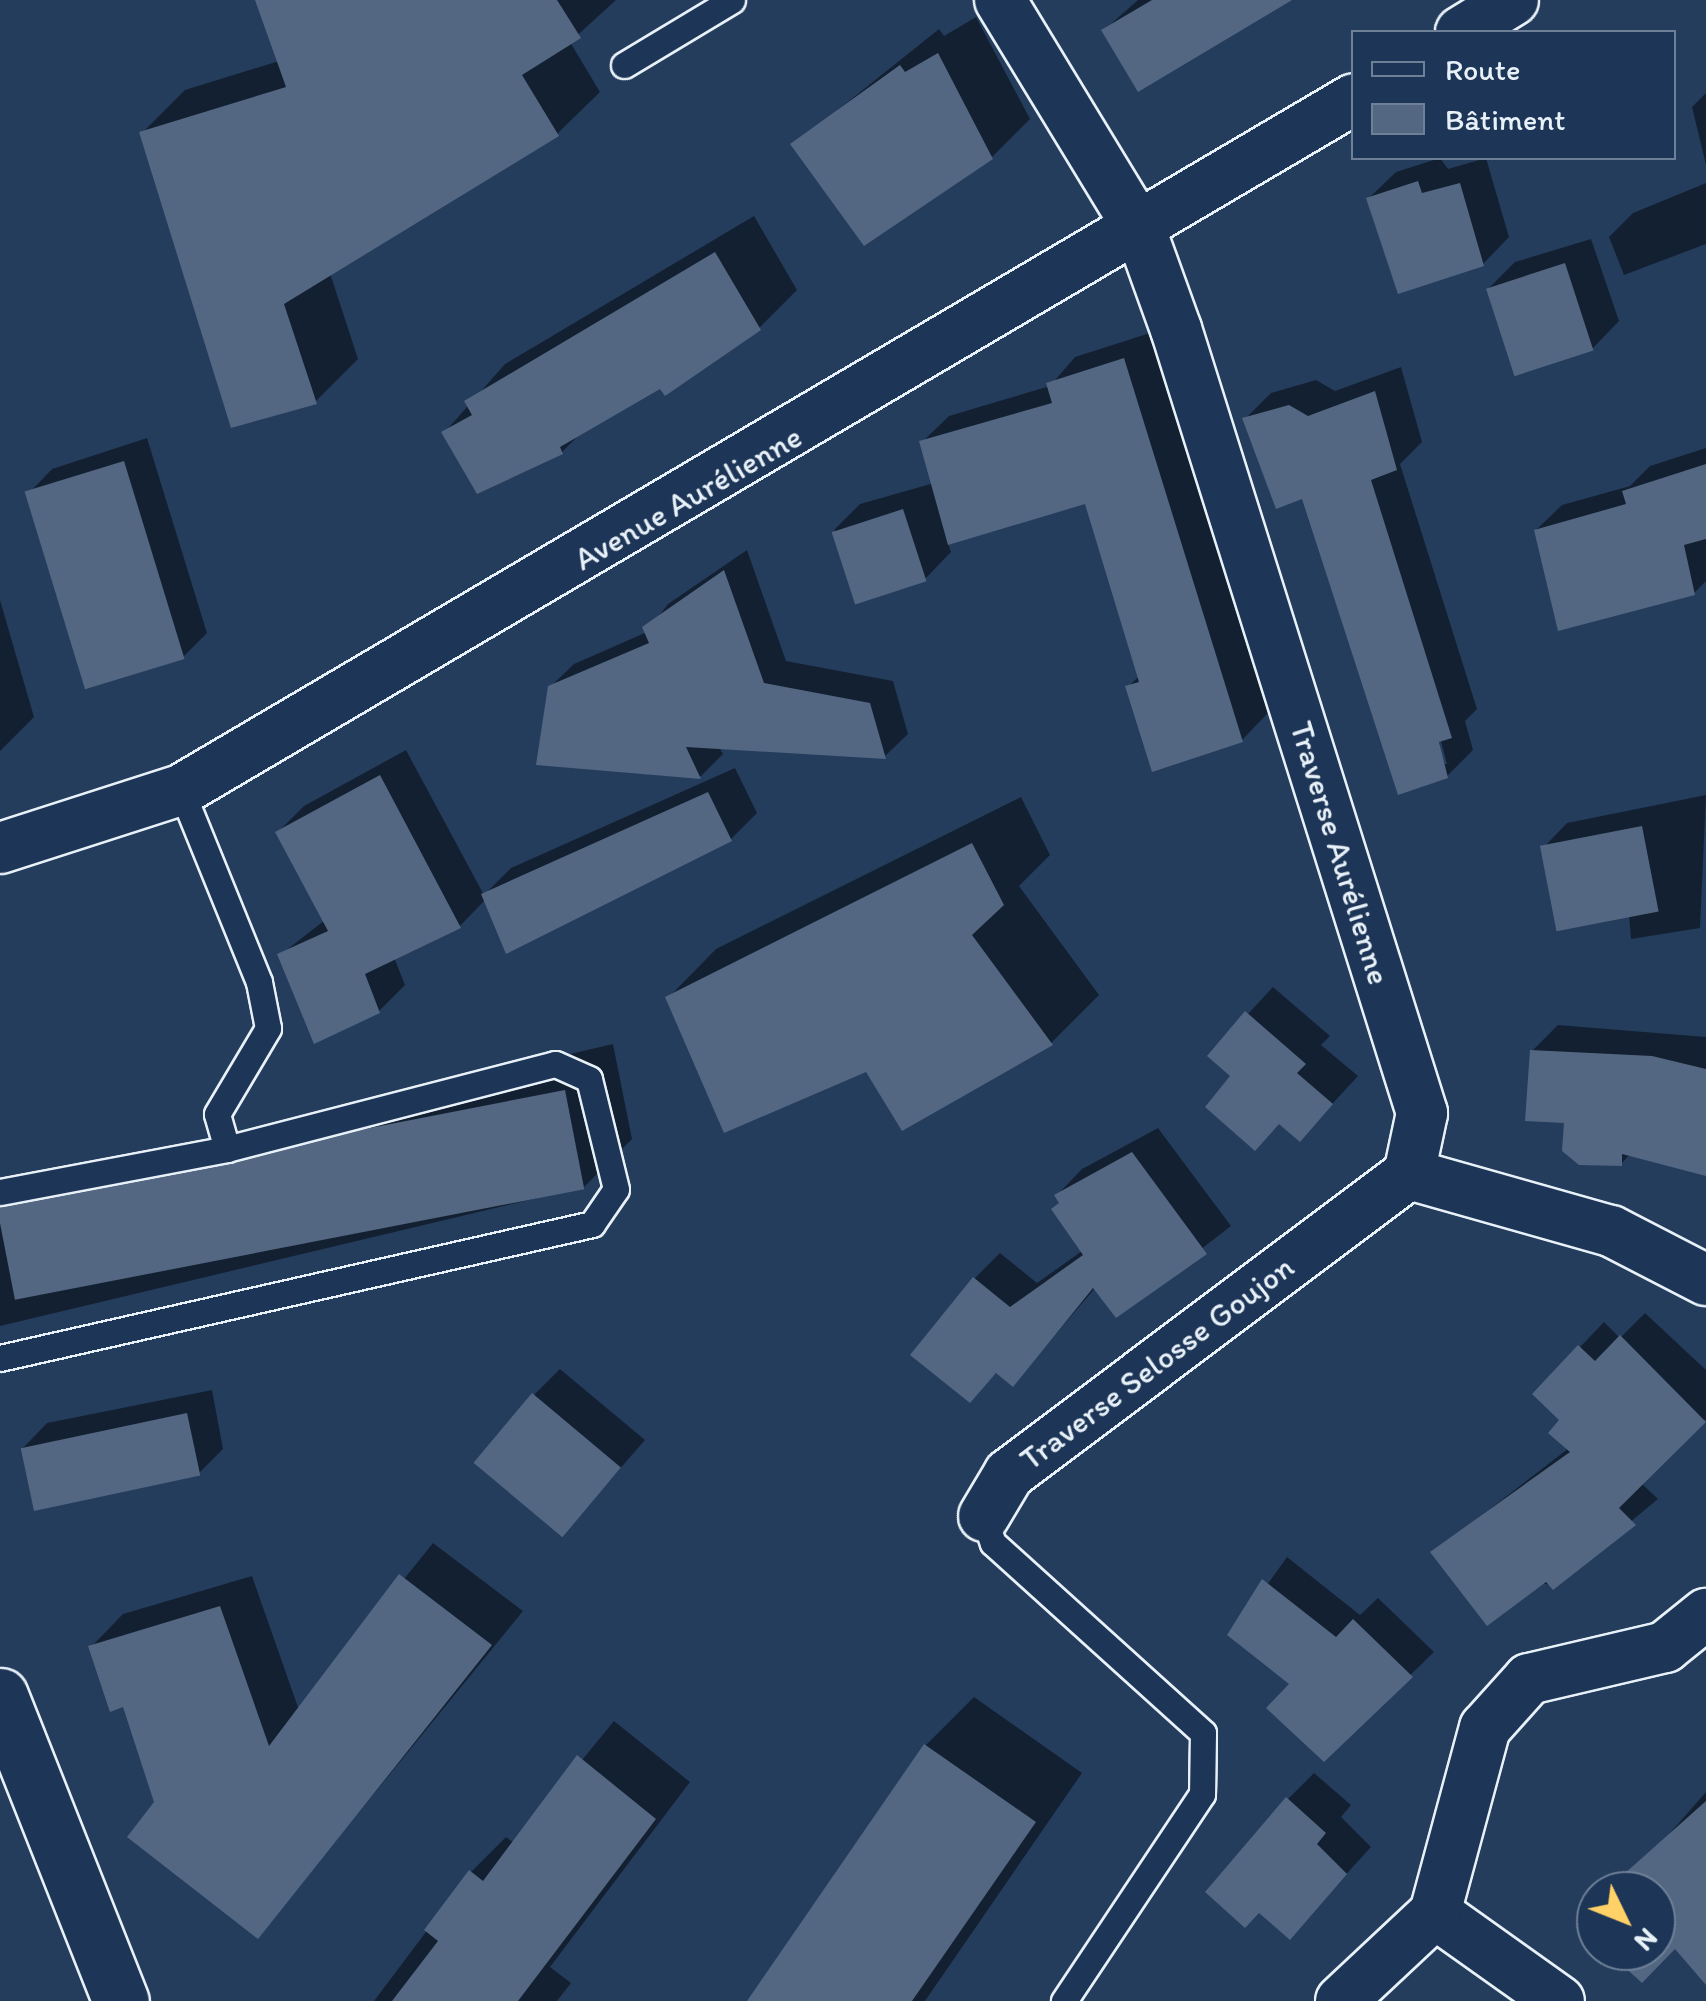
<!DOCTYPE html>
<meta charset="utf-8">
<style>
body{margin:0}
#map{position:relative;width:1706px;height:2001px;overflow:hidden;background:#253d5d;font-family:Itim,sans-serif}
div>[style]{position:absolute}
.shadow>*{inset:0;background:#0007}
.building>*{inset:0;background:#536782;transform-origin:0 0}
.roads{filter:drop-shadow(2px 0 #e8f1f8) drop-shadow(-2px 0 #e8f1f8) drop-shadow(0 2px #e8f1f8) drop-shadow(0 -2px #e8f1f8)}
.lane>*{height:25px;margin:-12.5px;padding:0 12.5px;transform-origin:12.5px;border-radius:12.5px;background:#1d3557}
.street>*{height:50px;margin:-25px;padding:0 25px;transform-origin:25px;border-radius:25px;background:#1d3557}
.secondary>*{height:55px;margin:-27.5px;padding:0 27.5px;transform-origin:27.5px;border-radius:27.5px;background:#1d3557}
span{translate:-50% -50%;white-space:nowrap;text-align:center;line-height:1.15;-webkit-text-stroke:10px #1d3557;paint-order:stroke}
.street-label{font-size:32px;color:#e8f1f8}
.legend{position:absolute;left:1351px;top:30px;width:325px;height:130px;box-sizing:border-box;background:#1d3557;border:2px solid #6e8097;margin:0;padding:12px 18px;list-style:none;font-size:30px;color:#e8f1f8}
.legend li{display:flex;align-items:center;gap:20px;height:50px}
.legend b{width:50px;border:2px solid #6e8097}
.north{position:absolute;left:1576px;top:1871px;width:100px;height:100px;box-sizing:border-box;background:#1d3557;border:2px solid #6e8097;border-radius:50%;rotate:133deg;font-size:28px;font-weight:700;line-height:40px;text-align:center;color:#e8f1f8}
.north::after{content:'';display:block;margin:auto;width:35px;height:45px;background:#ffd166;clip-path:polygon(50% 0,100% 100%,50% 72%,0 100%)}
</style>
<div id="map">
<div class="shadow">
<i style="clip-path:polygon(257px 0,616px 0,570px 42px,600px 92px,557px 134px,330px 273px,358px 359px,315px 402px,142px 133px,185px 90px,279px 61px)"></i>
<i style="clip-path:polygon(1138px 0,1284px 0,1104px 30px)"></i>
<i style="clip-path:polygon(976px 17px,1030px 119px,992px 157px,794px 145px,939px 29px,944px 36px)"></i>
<i style="clip-path:polygon(1706px 93px,1706px 165px,1692px 107px)"></i>
<i style="clip-path:polygon(1440px 158px,1448px 169px,1486px 158px,1509px 237px,1483px 264px,1369px 198px,1396px 172px)"></i>
<i style="clip-path:polygon(1706px 183px,1706px 244px,1624px 275px,1609px 237px,1633px 213px)"></i>
<i style="clip-path:polygon(754px 216px,797px 290px,759px 328px,584px 430px,562px 452px,444px 433px,505px 364px)"></i>
<i style="clip-path:polygon(1591px 239px,1619px 321px,1593px 348px,1489px 288px,1515px 262px)"></i>
<i style="clip-path:polygon(1150px 333px,1268px 713px,1242px 740px,1128px 687px,1140px 675px,1087px 501px,948px 543px,951px 552px,925px 579px,834px 530px,860px 504px,934px 483px,922px 442px,949px 416px,1050px 386px,1075px 357px)"></i>
<i style="clip-path:polygon(evenodd,1401px 367px,1422px 442px,1400px 464px,1477px 709px,1465px 721px,1473px 750px,1447px 776px,1303px 496px,1245px 419px,1271px 393px,1316px 380px,1335px 391px,1401px 367px,1438px 730px,1447px 764px,1442px 764px,1438px 730px)"></i>
<i style="clip-path:polygon(147px 438px,207px 633px,183px 657px,28px 494px,52px 469px)"></i>
<i style="clip-path:polygon(1706px 448px,1706px 581px,1694px 593px,1536px 530px,1562px 505px,1630px 486px,1650px 466px)"></i>
<i style="clip-path:polygon(747px 550px,786px 661px,893px 681px,908px 734px,885px 756px,719px 747px,723px 754px,701px 776px,539px 763px,550px 687px,574px 664px,647px 632px,668px 604px)"></i>
<i style="clip-path:polygon(0 600px,34px 717px,0 751px)"></i>
<i style="clip-path:polygon(406px 750px,484px 895px,511px 868px,735px 768px,757px 813px,731px 839px,486px 899px,460px 926px,394px 957px,405px 985px,379px 1011px,280px 955px,325px 920px,278px 832px,304px 806px)"></i>
<i style="clip-path:polygon(1706px 795px,1700px 928px,1631px 939px,1629px 914px,1543px 848px,1567px 823px)"></i>
<i style="clip-path:polygon(1021px 797px,1050px 855px,1019px 886px,1099px 995px,1051px 1043px,867px 1069px,668px 998px,716px 949px)"></i>
<i style="clip-path:polygon(1273px 987px,1330px 1036px,1321px 1045px,1358px 1076px,1300px 1139px,1210px 1055px)"></i>
<i style="clip-path:polygon(1558px 1025px,1706px 1037px,1706px 1173px,1631px 1153px,1621px 1164px,1567px 1121px,1532px 1051px)"></i>
<i style="clip-path:polygon(613px 1044px,632px 1139px,584px 1187px,0 1326px,0 1187px)"></i>
<i style="clip-path:polygon(1158px 1128px,1231px 1226px,1116px 1315px,1096px 1287px,1013px 1384px,998px 1371px,970px 1400px,974px 1279px,1000px 1253px,1037px 1283px,1082px 1251px,1057px 1195px,1082px 1169px)"></i>
<i style="clip-path:polygon(1645px 1313px,1706px 1370px,1706px 1419px,1641px 1483px,1658px 1499px,1553px 1586px,1434px 1552px,1569px 1448px,1563px 1420px,1535px 1394px,1604px 1322px,1620px 1338px)"></i>
<i style="clip-path:polygon(560px 1369px,645px 1440px,562px 1535px,534px 1395px)"></i>
<i style="clip-path:polygon(212px 1390px,223px 1449px,198px 1474px,23px 1448px,47px 1423px)"></i>
<i style="clip-path:polygon(433px 1543px,523px 1611px,258px 1936px,157px 1802px,124px 1704px,91px 1647px,123px 1614px,252px 1576px,299px 1710px)"></i>
<i style="clip-path:polygon(1287px 1557px,1360px 1615px,1378px 1598px,1434px 1652px,1324px 1759px,1293px 1684px,1231px 1635px)"></i>
<i style="clip-path:polygon(974px 1697px,1082px 1773px,925px 2001px,750px 2001px,926px 1745px)"></i>
<i style="clip-path:polygon(614px 1721px,690px 1782px,550px 1967px,571px 1983px,557px 2001px,374px 2001px,471px 1872px,506px 1837px,514px 1843px)"></i>
<i style="clip-path:polygon(1314px 1773px,1351px 1805px,1341px 1817px,1371px 1847px,1289px 1937px,1288px 1799px)"></i>
<i style="clip-path:polygon(1706px 1792px,1706px 1981px,1675px 1946px,1642px 1980px,1611px 1951px,1656px 1951px,1656px 1891px,1619px 1891px)"></i>
<i style="clip-path:polygon(1596px 1917px,1596px 1938px,1586px 1928px)"></i>
</div>
<div class="building">
<i style="clip-path:polygon(255px 0,557px 0,581px 38px,522px 75px,559px 136px,284px 304px,317px 404px,231px 428px,139px 132px,286px 87px)"></i>
<i style="clip-path:polygon(1152px 0,1292px 0,1138px 92px,1101px 30px)"></i>
<i style="clip-path:polygon(938px 53px,993px 159px,864px 246px,790px 144px,900px 65px,905px 72px)"></i>
<i style="clip-path:polygon(1418px 181px,1422px 193px,1460px 183px,1484px 266px,1398px 294px,1366px 198px)"></i>
<i style="clip-path:polygon(715px 252px,761px 330px,665px 396px,660px 389px,560px 447px,563px 454px,477px 494px,441px 432px,472px 415px,464px 401px)"></i>
<i style="left:1565px;top:263px;width:92px;height:83px;rotate:72deg"></i>
<i style="clip-path:polygon(1124px 358px,1243px 742px,1152px 772px,1125px 686px,1139px 682px,1085px 504px,948px 545px,919px 441px,1052px 403px,1046px 383px)"></i>
<i style="clip-path:polygon(1375px 391px,1397px 470px,1371px 480px,1452px 738px,1439px 742px,1448px 778px,1398px 795px,1302px 499px,1276px 509px,1242px 418px,1289px 405px,1308px 416px)"></i>
<i style="left:124px;top:461px;width:207px;height:104px;rotate:73deg"></i>
<i style="clip-path:polygon(1706px 464px,1706px 539px,1684px 545px,1695px 595px,1558px 631px,1534px 530px,1626px 504px,1622px 491px)"></i>
<i style="left:903px;top:509px;width:76px;height:75px;rotate:72deg"></i>
<i style="clip-path:polygon(724px 570px,764px 683px,870px 703px,886px 759px,686px 747px,701px 779px,536px 765px,548px 686px,649px 643px,642px 627px)"></i>
<i style="clip-path:polygon(380px 775px,461px 928px,365px 974px,380px 1013px,314px 1044px,277px 954px,328px 931px,275px 832px)"></i>
<i style="clip-path:polygon(708px 792px,732px 841px,506px 954px,481px 894px)"></i>
<i style="left:1642px;top:826px;width:87px;height:104px;rotate:79deg"></i>
<i style="clip-path:polygon(972px 843px,1004px 905px,972px 935px,1053px 1045px,902px 1131px,866px 1072px,724px 1133px,665px 997px)"></i>
<i style="clip-path:polygon(1245px 1011px,1306px 1064px,1297px 1073px,1333px 1104px,1300px 1142px,1279px 1124px,1255px 1151px,1205px 1107px,1230px 1076px,1207px 1056px)"></i>
<i style="clip-path:polygon(1530px 1050px,1652px 1056px,1706px 1069px,1706px 1176px,1622px 1154px,1622px 1166px,1579px 1165px,1562px 1151px,1564px 1123px,1525px 1121px)"></i>
<i style="left:565px;top:1090px;width:101px;height:580px;rotate:79deg"></i>
<i style="clip-path:polygon(1132px 1152px,1207px 1254px,1116px 1318px,1093px 1288px,1013px 1387px,996px 1373px,970px 1403px,910px 1355px,973px 1277px,1010px 1307px,1083px 1255px,1051px 1209px,1059px 1203px,1054px 1195px)"></i>
<i style="clip-path:polygon(1620px 1335px,1706px 1422px,1619px 1508px,1636px 1525px,1553px 1590px,1546px 1582px,1487px 1626px,1430px 1552px,1570px 1452px,1548px 1433px,1559px 1420px,1532px 1394px,1578px 1345px,1595px 1361px)"></i>
<i style="left:532px;top:1393px;width:116px;height:91px;rotate:40deg"></i>
<i style="left:187px;top:1413px;width:64px;height:170px;rotate:78deg"></i>
<i style="clip-path:polygon(399px 1574px,492px 1645px,258px 1939px,127px 1837px,154px 1802px,123px 1707px,110px 1712px,88px 1646px,220px 1606px,269px 1746px)"></i>
<i style="clip-path:polygon(1262px 1579px,1336px 1637px,1353px 1619px,1413px 1677px,1324px 1762px,1266px 1708px,1289px 1684px,1227px 1635px)"></i>
<i style="clip-path:polygon(924px 1744px,1036px 1822px,912px 2001px,747px 2001px)"></i>
<i style="clip-path:polygon(577px 1755px,656px 1819px,518px 2001px,392px 2001px,438px 1941px,424px 1930px,469px 1870px,483px 1881px)"></i>
<i style="clip-path:polygon(1286px 1797px,1326px 1833px,1317px 1844px,1347px 1874px,1290px 1940px,1259px 1913px,1245px 1928px,1205px 1892px)"></i>
<i style="clip-path:polygon(1706px 1801px,1706px 1985px,1675px 1949px,1642px 1983px,1607px 1951px,1656px 1951px,1656px 1891px,1605px 1891px)"></i>
</div>
<div class="roads">
<div class="lane">
<i style="left:624px;top:65px;width:126px;rotate:-31deg"></i>
<i style="left:0;top:1192px;width:231px;rotate:-10.7deg"></i>
<i style="left:0;top:1358px;width:607px;rotate:-12.75deg"></i>
<i style="left:592px;top:1224px;width:42px;rotate:-55.6deg"></i>
<i style="left:616px;top:1189px;width:113px;rotate:-103.8deg"></i>
<i style="left:589px;top:1079px;width:37px;rotate:-156deg"></i>
<i style="left:555px;top:1064px;width:339px;rotate:165.5deg"></i>
<i style="left:227px;top:1149px;width:36px;rotate:-106deg"></i>
<i style="left:217px;top:1114px;width:100px;rotate:-59.3deg"></i>
<i style="left:268px;top:1028px;width:47px;rotate:-101.1deg"></i>
<i style="left:259px;top:982px;width:207px;rotate:-112.1deg"></i>
<i style="left:984px;top:1516px;width:28px;rotate:72deg"></i>
<i style="left:993px;top:1543px;width:283px;rotate:42.1deg"></i>
<i style="left:1203px;top:1733px;width:61px;rotate:90.9deg"></i>
<i style="left:1202px;top:1794px;width:249px;rotate:123.7deg"></i>
</div>
<div class="street">
<i style="left:1000px;top:0;width:271px;rotate:58.7deg"></i>
<i style="left:1141px;top:232px;width:103px;rotate:70.2deg"></i>
<i style="left:1176px;top:329px;width:822px;rotate:72.58deg"></i>
<i style="left:1422px;top:1113px;width:62px;rotate:102deg"></i>
<i style="left:1409px;top:1174px;width:210px;rotate:15.8deg"></i>
<i style="left:1611px;top:1231px;width:107px;rotate:27.3deg"></i>
<i style="left:1461px;top:32px;width:61px;rotate:-31.6deg"></i>
<i style="left:0;top:848px;width:190px;rotate:-17.8deg"></i>
<i style="left:181px;top:790px;width:1361px;rotate:-30.5deg"></i>
<i style="left:984px;top:1516px;width:49px;rotate:-59.2deg"></i>
<i style="left:1009px;top:1474px;width:500px;rotate:-36.9deg"></i>
<i style="left:1435px;top:1913px;width:152px;rotate:35.4deg"></i>
<i style="left:1341px;top:2001px;width:129px;rotate:-43.1deg"></i>
<i style="left:1435px;top:1913px;width:192px;rotate:-74.9deg"></i>
<i style="left:1485px;top:1728px;width:66px;rotate:-48.1deg"></i>
<i style="left:1529px;top:1679px;width:140px;rotate:-13.2deg"></i>
<i style="left:1665px;top:1647px;width:53px;rotate:-38.8deg"></i>
</div>
<div class="secondary">
<i style="left:0;top:1696px;width:328px;rotate:68.4deg"></i>
</div>
</div>
<div class="street-label">
<span style="left:688px;top:498px;rotate:-30deg">Avenue Aurélienne</span>
<span style="left:1340px;top:853px;rotate:73deg">Traverse Aurélienne</span>
<span style="left:1157px;top:1363px;rotate:-37deg">Traverse Selosse Goujon</span>
</div>
<ul class="legend">
<li><b style="height:12px;background:#1d3557"></b>Route</li>
<li><b style="height:28px;background:#536782"></b>Bâtiment</li>
</ul>
<div class="north">N</div>
</div>
